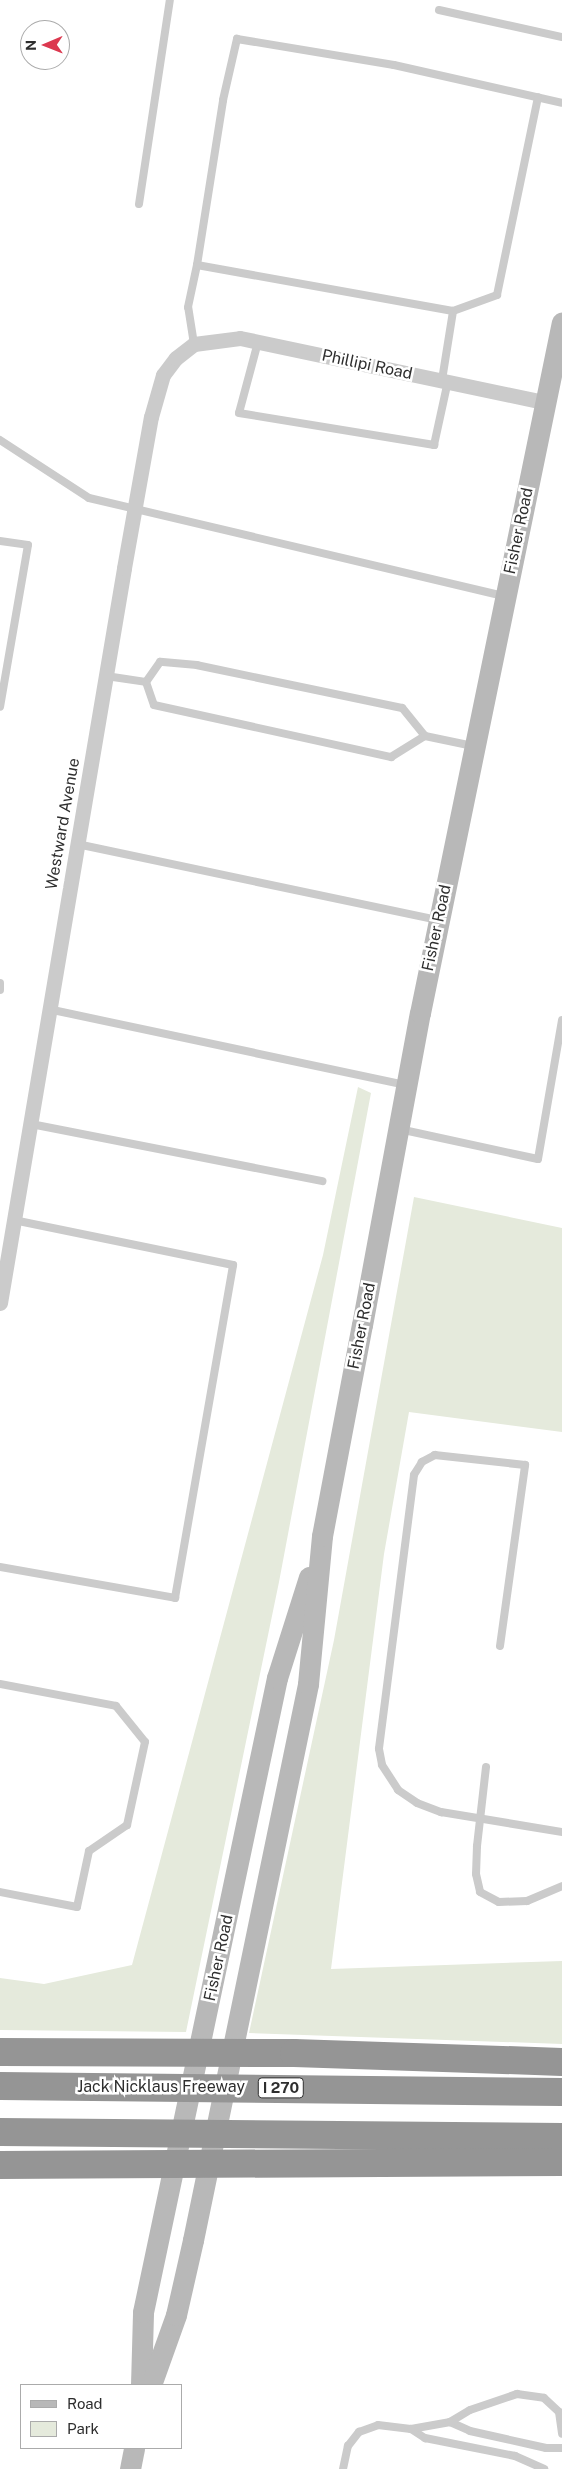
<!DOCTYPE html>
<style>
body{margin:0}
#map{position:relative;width:562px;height:2469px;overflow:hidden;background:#fff;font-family:"Public Sans",sans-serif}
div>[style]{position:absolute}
.green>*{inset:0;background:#e5eadc}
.service>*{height:8px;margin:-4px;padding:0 4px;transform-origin:4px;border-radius:4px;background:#cbcbcb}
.minor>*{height:15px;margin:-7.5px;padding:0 7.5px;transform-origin:7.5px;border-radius:7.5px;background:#cbcbcb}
.secondary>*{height:21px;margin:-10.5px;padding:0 10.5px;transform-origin:10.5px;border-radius:10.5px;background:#b8b8b8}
.motorway>*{height:28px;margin:-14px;padding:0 14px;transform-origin:14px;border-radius:14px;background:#959595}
span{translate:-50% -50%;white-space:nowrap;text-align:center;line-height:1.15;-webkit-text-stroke:5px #fff;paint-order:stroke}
.shield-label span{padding:1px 4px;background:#fff;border:1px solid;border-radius:4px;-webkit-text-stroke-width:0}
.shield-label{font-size:15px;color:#2e2e2e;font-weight:700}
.street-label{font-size:16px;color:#2e2e2e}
.legend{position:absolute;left:20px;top:2384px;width:162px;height:65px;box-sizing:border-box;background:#fff;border:1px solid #ababab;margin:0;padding:6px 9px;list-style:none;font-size:15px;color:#2e2e2e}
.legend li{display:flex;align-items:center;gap:10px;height:25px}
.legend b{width:25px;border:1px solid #ababab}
.north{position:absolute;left:20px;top:20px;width:50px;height:50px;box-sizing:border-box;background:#fff;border:1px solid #ababab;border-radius:50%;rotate:269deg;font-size:14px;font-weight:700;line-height:20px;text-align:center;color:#2e2e2e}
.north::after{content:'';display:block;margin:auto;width:18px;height:22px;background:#dc384f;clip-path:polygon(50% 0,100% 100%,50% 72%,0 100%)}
</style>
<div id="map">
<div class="green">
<i style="clip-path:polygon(358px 1087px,371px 1093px,279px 1582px,186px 2032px,0 2030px,0 1978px,44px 1984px,132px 1965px,323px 1255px)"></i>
<i style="clip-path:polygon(414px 1197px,562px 1228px,562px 1432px,409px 1412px,384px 1554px,331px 1969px,562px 1961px,562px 2044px,249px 2033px,334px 1640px)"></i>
</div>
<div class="service">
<i style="left:439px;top:10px;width:126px;rotate:12.4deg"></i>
<i style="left:139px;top:204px;width:206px;rotate:-81.4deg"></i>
<i style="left:197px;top:265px;width:167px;rotate:-81deg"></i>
<i style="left:223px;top:100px;width:63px;rotate:-77.1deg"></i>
<i style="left:237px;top:39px;width:159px;rotate:9.4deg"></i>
<i style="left:394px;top:65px;width:172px;rotate:12.7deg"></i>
<i style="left:258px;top:342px;width:73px;rotate:105deg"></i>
<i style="left:239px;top:413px;width:198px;rotate:9.3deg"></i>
<i style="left:434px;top:445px;width:66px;rotate:-77.7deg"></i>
<i style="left:194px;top:344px;width:37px;rotate:-99deg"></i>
<i style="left:188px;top:307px;width:43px;rotate:-77.9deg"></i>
<i style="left:197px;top:265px;width:260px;rotate:10.2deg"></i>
<i style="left:453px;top:311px;width:47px;rotate:-20deg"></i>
<i style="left:497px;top:295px;width:202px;rotate:-78.3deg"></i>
<i style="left:442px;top:380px;width:70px;rotate:-80.9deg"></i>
<i style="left:0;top:440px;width:106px;rotate:33.1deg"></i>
<i style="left:89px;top:498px;width:426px;rotate:13.3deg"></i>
<i style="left:0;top:541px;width:28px;rotate:8deg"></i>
<i style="left:28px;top:545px;width:164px;rotate:99.8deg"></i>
<i style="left:106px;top:676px;width:40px;rotate:8.5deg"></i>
<i style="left:425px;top:736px;width:36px;rotate:-129deg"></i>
<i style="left:402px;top:708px;width:209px;rotate:-168.2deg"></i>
<i style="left:197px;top:665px;width:37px;rotate:-175deg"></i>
<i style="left:160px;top:662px;width:24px;rotate:125deg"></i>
<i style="left:146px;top:682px;width:24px;rotate:71deg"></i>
<i style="left:154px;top:705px;width:243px;rotate:12.4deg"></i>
<i style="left:391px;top:757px;width:40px;rotate:-32deg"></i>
<i style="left:425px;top:736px;width:49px;rotate:11.8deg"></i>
<i style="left:77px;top:844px;width:368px;rotate:11.9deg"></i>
<i style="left:0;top:983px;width:7px;rotate:90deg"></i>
<i style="left:48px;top:1009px;width:365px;rotate:12deg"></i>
<i style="left:31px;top:1124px;width:297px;rotate:11.1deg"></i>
<i style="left:399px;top:1129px;width:142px;rotate:12.2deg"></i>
<i style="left:538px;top:1159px;width:141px;rotate:-80.2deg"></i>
<i style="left:0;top:1567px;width:178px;rotate:10deg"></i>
<i style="left:175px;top:1598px;width:338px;rotate:-80.1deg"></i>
<i style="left:233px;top:1265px;width:224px;rotate:-168.4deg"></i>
<i style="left:500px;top:1646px;width:183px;rotate:-82.1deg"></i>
<i style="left:525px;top:1465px;width:91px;rotate:-173.7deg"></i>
<i style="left:435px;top:1455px;width:15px;rotate:152deg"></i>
<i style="left:422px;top:1462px;width:15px;rotate:122deg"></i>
<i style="left:414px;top:1475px;width:276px;rotate:97.3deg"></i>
<i style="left:379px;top:1749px;width:16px;rotate:79deg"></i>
<i style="left:382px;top:1765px;width:30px;rotate:57deg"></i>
<i style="left:398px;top:1790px;width:23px;rotate:34deg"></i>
<i style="left:417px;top:1803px;width:26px;rotate:21deg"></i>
<i style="left:441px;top:1812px;width:123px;rotate:9.4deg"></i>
<i style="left:0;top:1684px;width:118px;rotate:10.7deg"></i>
<i style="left:116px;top:1706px;width:46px;rotate:51.1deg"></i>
<i style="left:145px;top:1742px;width:85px;rotate:102.2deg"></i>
<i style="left:127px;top:1825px;width:46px;rotate:145.6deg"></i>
<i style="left:89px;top:1851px;width:57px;rotate:102.1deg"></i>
<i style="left:77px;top:1907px;width:78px;rotate:-169deg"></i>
<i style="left:486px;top:1767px;width:80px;rotate:96.5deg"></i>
<i style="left:477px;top:1846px;width:28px;rotate:92deg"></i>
<i style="left:476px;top:1874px;width:18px;rotate:77deg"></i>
<i style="left:480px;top:1892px;width:21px;rotate:28deg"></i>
<i style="left:499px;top:1902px;width:28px;rotate:-2deg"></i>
<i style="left:527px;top:1901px;width:38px;rotate:-23deg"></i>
<i style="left:450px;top:2422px;width:22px;rotate:24deg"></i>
<i style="left:470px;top:2431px;width:78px;rotate:12.6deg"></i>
<i style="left:546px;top:2448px;width:16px"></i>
<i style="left:411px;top:2429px;width:17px;rotate:33deg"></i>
<i style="left:425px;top:2438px;width:92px;rotate:11.3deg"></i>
<i style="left:515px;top:2456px;width:32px;rotate:24deg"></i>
<i style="left:343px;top:2469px;width:24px;rotate:-78deg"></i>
<i style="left:348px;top:2446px;width:18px;rotate:-52deg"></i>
<i style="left:359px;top:2432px;width:20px;rotate:-20deg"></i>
<i style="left:378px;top:2425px;width:33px;rotate:7deg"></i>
<i style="left:411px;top:2429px;width:40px;rotate:-10deg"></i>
<i style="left:450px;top:2422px;width:23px;rotate:-31deg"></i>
<i style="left:470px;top:2410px;width:50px;rotate:-18.8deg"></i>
<i style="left:517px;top:2394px;width:27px;rotate:8deg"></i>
<i style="left:544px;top:2398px;width:21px;rotate:43deg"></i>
<i style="left:559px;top:2412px;width:22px;rotate:82deg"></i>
</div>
<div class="minor">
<i style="left:0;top:1303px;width:745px;rotate:-80.42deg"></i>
<i style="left:124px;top:568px;width:153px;rotate:-79.9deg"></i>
<i style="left:151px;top:417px;width:44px;rotate:-74.1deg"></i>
<i style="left:163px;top:375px;width:21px;rotate:-53deg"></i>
<i style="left:176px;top:358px;width:23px;rotate:-38deg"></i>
<i style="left:194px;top:344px;width:46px;rotate:-7.4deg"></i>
<i style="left:240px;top:338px;width:312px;rotate:11.9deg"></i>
</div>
<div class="secondary">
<i style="left:141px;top:2385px;width:73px;rotate:-88.4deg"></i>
<i style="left:143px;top:2312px;width:648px;rotate:-78.07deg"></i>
<i style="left:277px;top:1678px;width:106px;rotate:-72.4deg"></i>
<i style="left:151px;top:2385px;width:74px;rotate:-70.3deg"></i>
<i style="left:176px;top:2315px;width:77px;rotate:-77.2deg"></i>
<i style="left:193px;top:2240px;width:568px;rotate:-78.31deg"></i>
<i style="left:308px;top:1684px;width:149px;rotate:-84.6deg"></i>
<i style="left:322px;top:1536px;width:215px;rotate:-79.3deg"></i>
<i style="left:362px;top:1325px;width:317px;rotate:-79.5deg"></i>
<i style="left:420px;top:1013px;width:705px;rotate:-78.39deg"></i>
<i style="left:130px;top:2469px;width:21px;rotate:-79deg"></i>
</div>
<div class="motorway">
<i style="left:0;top:2052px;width:294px;rotate:0.2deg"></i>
<i style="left:294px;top:2053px;width:268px;rotate:1.9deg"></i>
<i style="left:0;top:2086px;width:562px;rotate:0.61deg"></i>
<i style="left:0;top:2132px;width:562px;rotate:0.51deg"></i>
<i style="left:0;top:2165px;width:562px;rotate:-0.31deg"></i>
</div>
<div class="shield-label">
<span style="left:281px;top:2088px">I 270</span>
</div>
<div class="street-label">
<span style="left:367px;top:365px;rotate:12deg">Phillipi Road</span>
<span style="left:519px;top:531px;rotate:-78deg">Fisher Road</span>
<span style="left:63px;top:824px;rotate:-80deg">Westward Avenue</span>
<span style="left:437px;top:928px;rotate:-78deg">Fisher Road</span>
<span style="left:362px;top:1326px;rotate:-79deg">Fisher Road</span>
<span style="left:219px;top:1958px;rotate:-78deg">Fisher Road</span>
<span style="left:161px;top:2087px">Jack Nicklaus Freeway</span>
</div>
<ul class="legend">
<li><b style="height:6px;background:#b8b8b8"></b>Road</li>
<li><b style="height:14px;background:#e5eadc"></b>Park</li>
</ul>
<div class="north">N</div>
</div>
